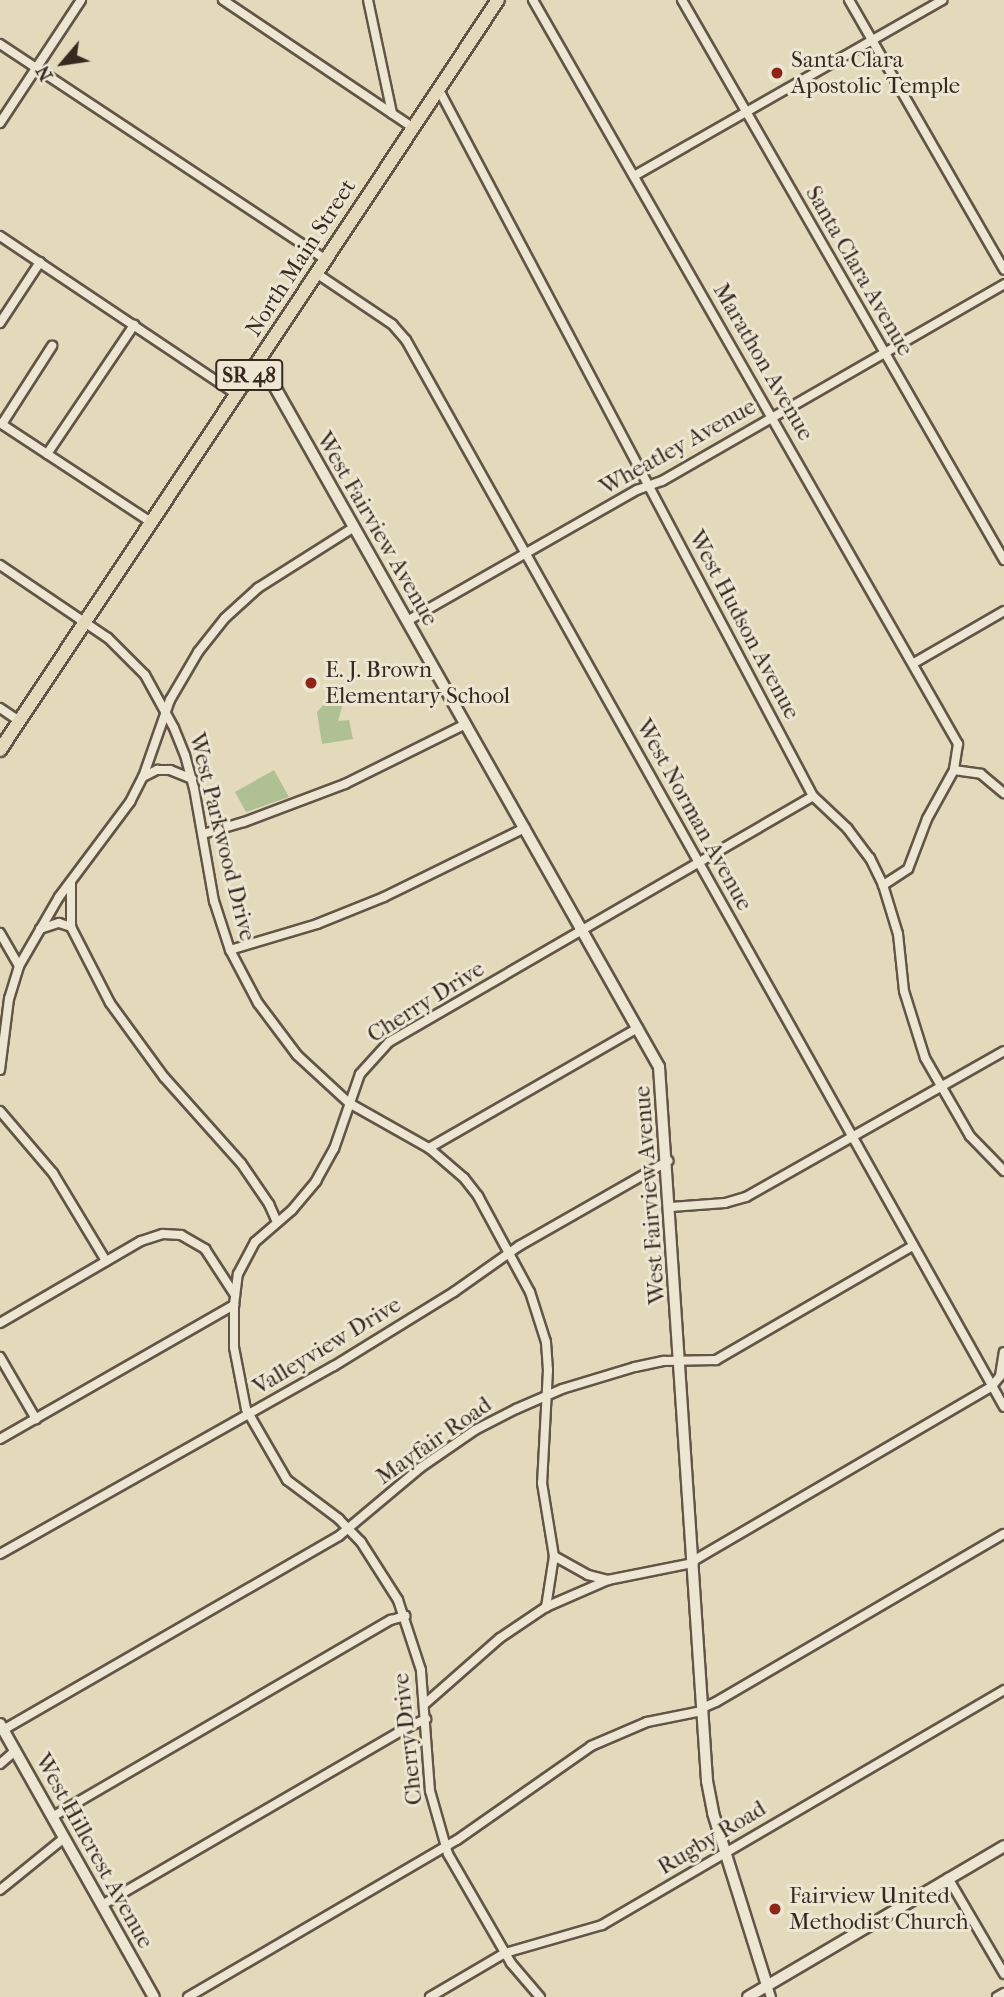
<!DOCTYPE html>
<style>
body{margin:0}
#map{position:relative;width:1004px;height:1997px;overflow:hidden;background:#e3d9bb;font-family:"IM FELL French Canon",serif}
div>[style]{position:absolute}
.green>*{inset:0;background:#afc093}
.roads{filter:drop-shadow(2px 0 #625547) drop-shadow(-2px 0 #625547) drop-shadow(0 2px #625547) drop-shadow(0 -2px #625547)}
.minor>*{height:8px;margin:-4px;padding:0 4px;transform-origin:4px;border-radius:4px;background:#ede6d3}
.tertiary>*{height:10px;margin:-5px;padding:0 5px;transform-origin:5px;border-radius:5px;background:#ede6d3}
.primary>*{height:12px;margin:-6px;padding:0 6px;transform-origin:6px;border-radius:6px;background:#e3d9bb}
.dots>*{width:19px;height:19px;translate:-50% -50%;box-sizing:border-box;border:4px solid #ede6d3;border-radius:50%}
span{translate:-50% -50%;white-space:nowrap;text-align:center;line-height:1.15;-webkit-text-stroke:6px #ede6d3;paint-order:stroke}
.shield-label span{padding:2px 5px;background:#ede6d3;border:2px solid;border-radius:5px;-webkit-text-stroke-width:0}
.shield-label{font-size:21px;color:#372920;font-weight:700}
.poi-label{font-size:23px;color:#372920}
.left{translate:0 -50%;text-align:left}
.street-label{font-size:23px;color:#372920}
.north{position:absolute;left:28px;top:28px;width:70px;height:70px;-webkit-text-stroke:5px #ede6d3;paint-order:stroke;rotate:241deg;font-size:19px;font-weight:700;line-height:28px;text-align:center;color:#372920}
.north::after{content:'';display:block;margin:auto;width:24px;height:32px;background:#372920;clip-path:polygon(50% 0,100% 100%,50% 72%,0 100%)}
</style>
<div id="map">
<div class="green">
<i style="clip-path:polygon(335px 692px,345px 696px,338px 721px,349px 720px,353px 739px,322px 744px,317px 712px)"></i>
<i style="clip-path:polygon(274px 770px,289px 797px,246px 812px,235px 792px)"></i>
</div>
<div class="roads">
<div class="minor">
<i style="left:223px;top:0;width:228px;rotate:33.9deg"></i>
<i style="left:368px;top:0;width:116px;rotate:78deg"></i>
<i style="left:533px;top:0;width:857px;rotate:60.26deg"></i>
<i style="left:958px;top:744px;width:26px;rotate:99deg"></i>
<i style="left:954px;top:770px;width:56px;rotate:118.9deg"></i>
<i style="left:927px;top:819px;width:53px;rotate:110.8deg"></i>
<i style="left:908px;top:869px;width:30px;rotate:147deg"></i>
<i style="left:682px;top:0;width:646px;rotate:60.1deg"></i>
<i style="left:849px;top:0;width:311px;rotate:60.1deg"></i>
<i style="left:0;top:44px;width:390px;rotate:33.5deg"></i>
<i style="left:439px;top:90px;width:799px;rotate:62.09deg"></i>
<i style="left:813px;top:796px;width:47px;rotate:43.3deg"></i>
<i style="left:847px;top:828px;width:38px;rotate:53deg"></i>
<i style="left:870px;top:858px;width:30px;rotate:64deg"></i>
<i style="left:883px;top:885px;width:51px;rotate:73deg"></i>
<i style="left:898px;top:934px;width:57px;rotate:84deg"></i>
<i style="left:904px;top:991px;width:70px;rotate:72.6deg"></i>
<i style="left:925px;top:1058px;width:90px;rotate:60deg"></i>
<i style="left:970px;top:1136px;width:49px;rotate:45.8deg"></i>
<i style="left:0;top:123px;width:147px;rotate:-56.6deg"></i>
<i style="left:634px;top:176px;width:355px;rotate:-29.7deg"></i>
<i style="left:0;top:236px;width:284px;rotate:33.8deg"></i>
<i style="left:316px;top:273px;width:92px;rotate:33.9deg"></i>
<i style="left:392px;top:324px;width:21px;rotate:49deg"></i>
<i style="left:406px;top:340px;width:1223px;rotate:60.73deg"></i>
<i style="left:0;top:323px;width:73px;rotate:-56.7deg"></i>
<i style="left:0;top:423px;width:181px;rotate:33.3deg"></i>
<i style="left:2px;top:424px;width:93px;rotate:-57.3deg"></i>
<i style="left:47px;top:454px;width:156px;rotate:-56deg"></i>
<i style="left:0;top:565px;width:130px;rotate:34.1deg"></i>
<i style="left:108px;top:638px;width:52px;rotate:45deg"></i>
<i style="left:145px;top:675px;width:60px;rotate:61.3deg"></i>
<i style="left:174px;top:728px;width:29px;rotate:68deg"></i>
<i style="left:185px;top:755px;width:34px;rotate:75deg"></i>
<i style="left:194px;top:788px;width:115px;rotate:80deg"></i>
<i style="left:214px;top:901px;width:52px;rotate:71.9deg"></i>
<i style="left:230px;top:950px;width:60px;rotate:62.2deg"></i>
<i style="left:258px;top:1003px;width:65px;rotate:53.1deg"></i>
<i style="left:297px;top:1055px;width:71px;rotate:42.7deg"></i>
<i style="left:349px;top:1103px;width:92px;rotate:29.4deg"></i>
<i style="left:429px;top:1148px;width:46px;rotate:40.6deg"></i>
<i style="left:464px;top:1178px;width:23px;rotate:52deg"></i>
<i style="left:478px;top:1196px;width:109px;rotate:61.6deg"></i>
<i style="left:530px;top:1292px;width:52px;rotate:72.3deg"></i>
<i style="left:546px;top:1342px;width:28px;rotate:86deg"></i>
<i style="left:548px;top:1370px;width:113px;rotate:93deg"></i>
<i style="left:542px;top:1483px;width:74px;rotate:80.7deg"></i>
<i style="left:554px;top:1556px;width:52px;rotate:98.9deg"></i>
<i style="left:407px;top:621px;width:265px;rotate:-29.7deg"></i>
<i style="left:637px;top:490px;width:27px;rotate:-20deg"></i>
<i style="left:662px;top:481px;width:395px;rotate:-29.9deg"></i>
<i style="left:914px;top:663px;width:104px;rotate:-30deg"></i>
<i style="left:0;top:708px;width:23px;rotate:34deg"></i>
<i style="left:954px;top:770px;width:27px;rotate:8deg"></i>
<i style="left:981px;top:774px;width:30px;rotate:40deg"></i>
<i style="left:143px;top:777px;width:16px;rotate:-27deg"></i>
<i style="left:157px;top:770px;width:13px"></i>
<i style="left:170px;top:770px;width:24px;rotate:22deg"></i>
<i style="left:203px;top:834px;width:43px;rotate:-16.3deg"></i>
<i style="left:244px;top:822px;width:108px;rotate:-20.6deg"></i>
<i style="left:345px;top:784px;width:135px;rotate:-26.4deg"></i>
<i style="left:71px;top:883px;width:44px;rotate:90deg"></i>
<i style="left:71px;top:927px;width:85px;rotate:62.8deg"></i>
<i style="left:110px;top:1003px;width:92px;rotate:53.9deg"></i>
<i style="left:164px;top:1077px;width:115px;rotate:48.2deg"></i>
<i style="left:241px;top:1163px;width:50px;rotate:55.7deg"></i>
<i style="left:269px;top:1204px;width:20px;rotate:66deg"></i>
<i style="left:40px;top:929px;width:20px;rotate:-18deg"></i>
<i style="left:59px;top:923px;width:13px;rotate:18deg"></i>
<i style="left:0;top:933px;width:38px;rotate:60deg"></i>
<i style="left:230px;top:950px;width:91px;rotate:-16.6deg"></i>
<i style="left:317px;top:924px;width:72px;rotate:-21.9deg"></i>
<i style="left:384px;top:897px;width:157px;rotate:-26.1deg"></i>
<i style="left:0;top:1070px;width:72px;rotate:-82.8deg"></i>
<i style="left:9px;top:999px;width:34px;rotate:-73deg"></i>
<i style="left:19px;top:966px;width:80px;rotate:-59.9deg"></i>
<i style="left:59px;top:897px;width:119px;rotate:-53.2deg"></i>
<i style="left:130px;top:802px;width:28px;rotate:-63deg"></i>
<i style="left:143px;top:777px;width:82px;rotate:-70.7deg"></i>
<i style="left:170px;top:700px;width:56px;rotate:-59.7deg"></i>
<i style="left:198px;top:652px;width:43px;rotate:-51.5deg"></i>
<i style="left:225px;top:618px;width:45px;rotate:-42.3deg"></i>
<i style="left:258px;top:588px;width:114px;rotate:-32.4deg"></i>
<i style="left:0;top:1111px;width:82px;rotate:49.5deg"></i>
<i style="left:53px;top:1173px;width:103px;rotate:58.9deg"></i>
<i style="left:429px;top:1148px;width:241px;rotate:-29.9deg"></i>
<i style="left:671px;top:1207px;width:54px;rotate:-4.2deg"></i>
<i style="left:725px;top:1203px;width:22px;rotate:-16deg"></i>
<i style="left:746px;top:1197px;width:296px;rotate:-29.5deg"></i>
<i style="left:0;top:1323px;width:163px;rotate:-30.2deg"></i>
<i style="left:141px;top:1241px;width:23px;rotate:-18deg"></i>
<i style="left:163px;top:1234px;width:18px;rotate:3deg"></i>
<i style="left:181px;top:1235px;width:28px;rotate:30deg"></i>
<i style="left:205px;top:1249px;width:55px;rotate:56.9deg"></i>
<i style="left:0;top:1357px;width:72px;rotate:59.9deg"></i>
<i style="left:0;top:1439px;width:270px;rotate:-29.8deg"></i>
<i style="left:0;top:1554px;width:383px;rotate:-29.4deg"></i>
<i style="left:334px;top:1366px;width:141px;rotate:-31.7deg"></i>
<i style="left:454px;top:1292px;width:80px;rotate:-35.3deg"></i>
<i style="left:519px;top:1246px;width:172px;rotate:-29.7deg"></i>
<i style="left:554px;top:1556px;width:39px;rotate:29deg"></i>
<i style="left:588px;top:1575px;width:21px;rotate:14deg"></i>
<i style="left:693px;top:1561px;width:346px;rotate:-30.3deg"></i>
<i style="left:992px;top:1386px;width:13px;rotate:-51deg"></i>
<i style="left:1000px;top:1376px;width:24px;rotate:-81deg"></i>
<i style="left:426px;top:1703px;width:98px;rotate:-41.3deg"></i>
<i style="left:500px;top:1638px;width:55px;rotate:-34deg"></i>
<i style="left:546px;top:1607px;width:68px;rotate:-23.5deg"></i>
<i style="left:608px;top:1580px;width:87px;rotate:-11.3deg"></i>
<i style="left:702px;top:1708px;width:15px;rotate:-23deg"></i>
<i style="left:716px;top:1702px;width:333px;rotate:-30.3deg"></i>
<i style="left:3px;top:1730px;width:388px;rotate:-30deg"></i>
<i style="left:339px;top:1536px;width:106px;rotate:-40deg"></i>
<i style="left:420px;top:1468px;width:67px;rotate:-34.6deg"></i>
<i style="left:475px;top:1430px;width:46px;rotate:-27.1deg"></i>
<i style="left:516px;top:1409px;width:50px;rotate:-23.5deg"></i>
<i style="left:562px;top:1389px;width:76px;rotate:-16.8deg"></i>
<i style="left:635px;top:1367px;width:30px;rotate:-12deg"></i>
<i style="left:664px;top:1361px;width:52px;rotate:-1.1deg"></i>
<i style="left:716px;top:1360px;width:228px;rotate:-30.1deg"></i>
<i style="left:0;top:1764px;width:20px;rotate:-41deg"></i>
<i style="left:52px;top:1817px;width:392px;rotate:-30.2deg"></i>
<i style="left:391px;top:1620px;width:15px;rotate:-16deg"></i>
<i style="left:948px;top:1878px;width:111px;rotate:59.7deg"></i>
<i style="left:0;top:1890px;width:82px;rotate:-39.1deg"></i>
<i style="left:102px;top:1905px;width:354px;rotate:-30.2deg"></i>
<i style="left:408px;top:1727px;width:20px;rotate:-24deg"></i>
<i style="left:767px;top:1985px;width:13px;rotate:72deg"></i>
<i style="left:188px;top:1997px;width:311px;rotate:-30.3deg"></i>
<i style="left:457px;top:1840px;width:164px;rotate:-35deg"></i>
<i style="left:591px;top:1746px;width:61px;rotate:-23.2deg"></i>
<i style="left:647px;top:1722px;width:56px;rotate:-11.3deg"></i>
<i style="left:430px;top:1997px;width:87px;rotate:-30.4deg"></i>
<i style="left:505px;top:1953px;width:101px;rotate:-16.1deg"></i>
<i style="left:602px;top:1925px;width:466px;rotate:-30.3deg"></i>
<i style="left:540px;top:1997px;width:45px;rotate:-130.5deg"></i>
<i style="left:511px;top:1963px;width:126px;rotate:-120deg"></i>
<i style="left:448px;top:1854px;width:66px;rotate:-105.9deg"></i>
<i style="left:430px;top:1791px;width:121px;rotate:-94.3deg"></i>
<i style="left:421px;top:1670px;width:74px;rotate:-108.2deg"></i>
<i style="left:398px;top:1600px;width:69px;rotate:-122.5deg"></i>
<i style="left:361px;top:1542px;width:32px;rotate:-134deg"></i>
<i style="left:339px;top:1519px;width:65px;rotate:-143.1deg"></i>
<i style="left:287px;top:1480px;width:82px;rotate:-120deg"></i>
<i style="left:246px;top:1409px;width:63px;rotate:-101deg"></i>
<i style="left:234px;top:1347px;width:42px;rotate:-90deg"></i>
<i style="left:234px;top:1305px;width:31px;rotate:-83deg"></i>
<i style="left:238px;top:1274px;width:36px;rotate:-62deg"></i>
<i style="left:255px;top:1242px;width:49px;rotate:-40.9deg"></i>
<i style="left:292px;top:1210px;width:38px;rotate:-50deg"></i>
<i style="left:316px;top:1181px;width:37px;rotate:-61deg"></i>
<i style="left:334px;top:1149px;width:79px;rotate:-70.9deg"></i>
<i style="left:360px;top:1074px;width:43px;rotate:-47.8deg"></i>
<i style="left:389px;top:1042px;width:490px;rotate:-30.1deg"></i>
<i style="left:997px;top:1997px;width:8px;rotate:-30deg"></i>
</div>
<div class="tertiary">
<i style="left:259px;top:359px;width:813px;rotate:60.53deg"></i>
<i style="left:659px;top:1067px;width:716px;rotate:86.15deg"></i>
<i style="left:707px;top:1781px;width:33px;rotate:79deg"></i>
<i style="left:713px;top:1813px;width:180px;rotate:72.6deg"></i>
<i style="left:0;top:1724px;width:313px;rotate:60.6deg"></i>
<i style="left:748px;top:1997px;width:297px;rotate:-30.5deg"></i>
</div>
<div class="primary">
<i style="left:0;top:750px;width:900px;rotate:-56.42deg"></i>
</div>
</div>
<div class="dots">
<i style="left:777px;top:73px;background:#8f2418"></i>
<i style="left:311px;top:683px;background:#8f2418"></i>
<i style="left:775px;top:1909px;background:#8f2418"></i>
</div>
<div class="shield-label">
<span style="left:249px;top:375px">SR 48</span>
</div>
<div class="poi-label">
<span class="left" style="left:791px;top:73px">Santa Clara<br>Apostolic Temple</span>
<span class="left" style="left:325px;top:683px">E. J. Brown<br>Elementary School</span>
<span class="left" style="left:789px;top:1909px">Fairview United<br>Methodist Church</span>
</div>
<div class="street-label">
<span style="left:301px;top:258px;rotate:-57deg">North Main Street</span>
<span style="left:859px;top:271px;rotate:60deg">Santa Clara Avenue</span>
<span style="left:763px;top:362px;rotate:60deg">Marathon Avenue</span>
<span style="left:678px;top:447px;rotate:-29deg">Wheatley Avenue</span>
<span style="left:377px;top:529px;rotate:60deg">West Fairview Avenue</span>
<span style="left:744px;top:625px;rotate:62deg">West Hudson Avenue</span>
<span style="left:694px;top:815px;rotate:61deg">West Norman Avenue</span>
<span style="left:222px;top:837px;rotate:76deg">West Parkwood Drive</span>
<span style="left:426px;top:1002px;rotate:-32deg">Cherry Drive</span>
<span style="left:650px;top:1195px;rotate:-94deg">West Fairview Avenue</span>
<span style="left:327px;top:1346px;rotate:-31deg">Valleyview Drive</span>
<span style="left:434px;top:1441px;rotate:-35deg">Mayfair Road</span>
<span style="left:408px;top:1739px;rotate:-96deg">Cherry Drive</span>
<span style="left:712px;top:1838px;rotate:-31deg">Rugby Road</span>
<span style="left:94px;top:1851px;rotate:61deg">West Hillcrest Avenue</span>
</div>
<div class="north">N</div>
</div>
